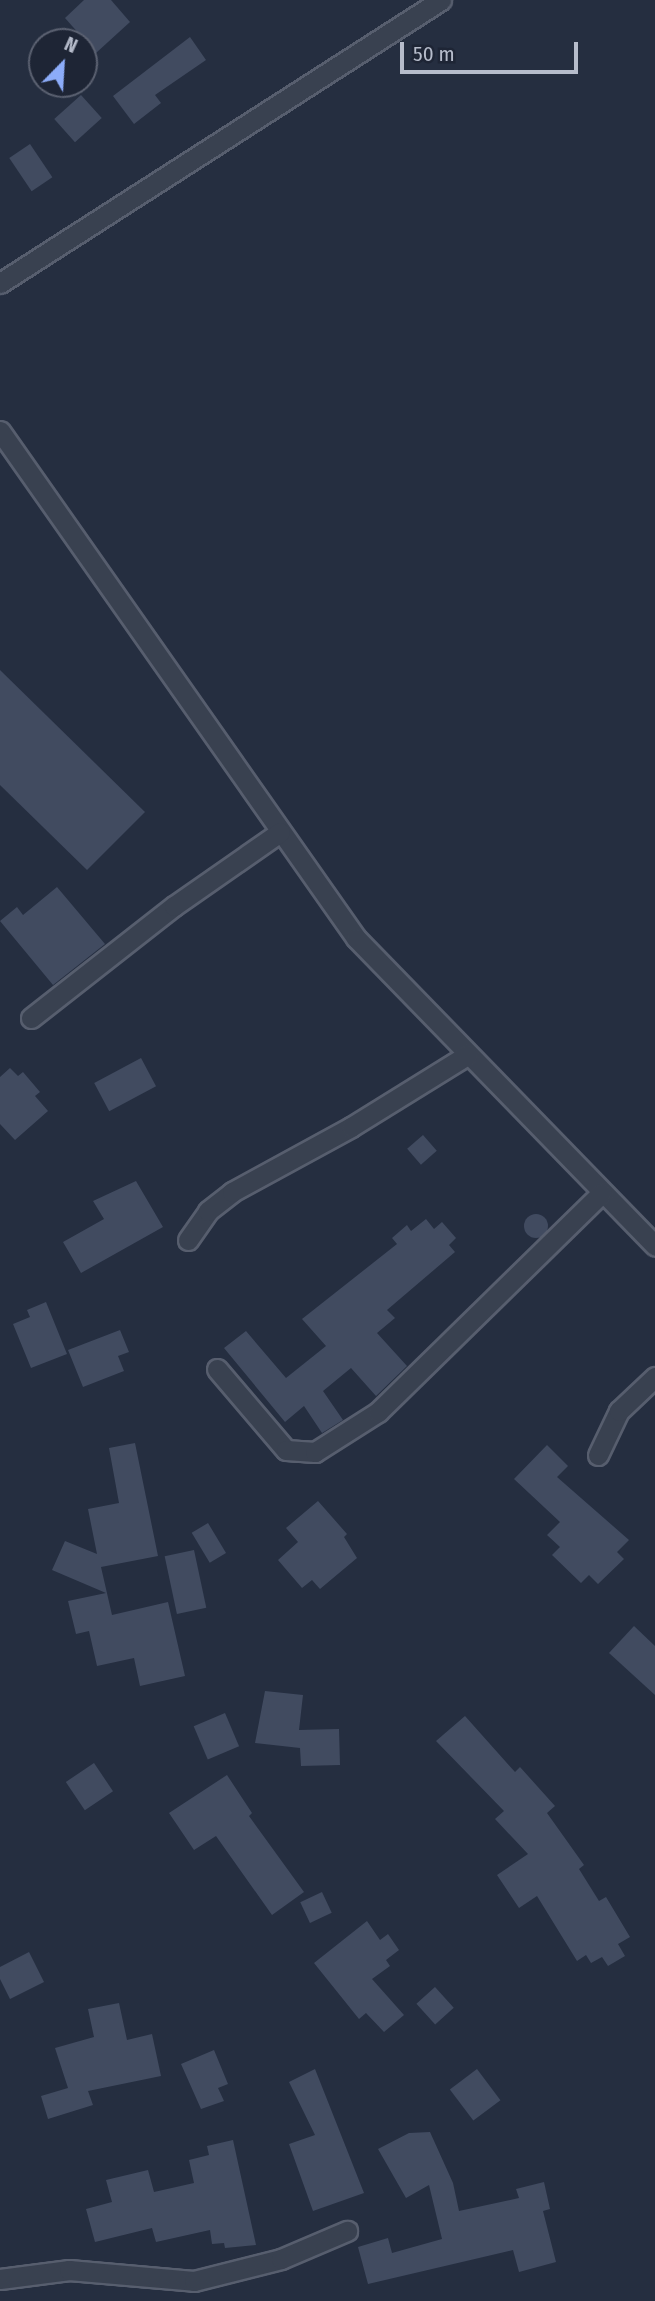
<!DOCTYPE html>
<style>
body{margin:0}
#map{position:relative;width:655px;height:2301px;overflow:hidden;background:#252e40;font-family:"Fira Sans Condensed",sans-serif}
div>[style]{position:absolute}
.building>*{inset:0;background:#414b60;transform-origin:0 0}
.round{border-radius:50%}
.roads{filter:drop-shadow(2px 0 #575e6e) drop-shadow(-2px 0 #575e6e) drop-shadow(0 2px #575e6e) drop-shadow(0 -2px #575e6e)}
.minor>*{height:19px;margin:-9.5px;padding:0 9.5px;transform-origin:9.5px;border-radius:9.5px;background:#394150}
span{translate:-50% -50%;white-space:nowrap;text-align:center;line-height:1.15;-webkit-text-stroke:5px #1e2535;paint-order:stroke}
.north{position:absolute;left:28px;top:28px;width:70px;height:70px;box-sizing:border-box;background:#1e2535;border:2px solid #5b6171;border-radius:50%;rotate:24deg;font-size:19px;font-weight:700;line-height:28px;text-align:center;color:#b6bccb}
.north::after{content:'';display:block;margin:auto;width:24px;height:32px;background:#8cacf9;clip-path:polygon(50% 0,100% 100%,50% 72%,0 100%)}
.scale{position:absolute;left:400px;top:42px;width:178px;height:32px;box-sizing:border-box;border:4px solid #b6bccb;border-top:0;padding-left:9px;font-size:21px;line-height:24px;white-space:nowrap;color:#b6bccb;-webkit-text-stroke:5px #1e2535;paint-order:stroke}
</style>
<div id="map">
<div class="building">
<i style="clip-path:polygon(84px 0,111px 0,130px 22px,96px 53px,65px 18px)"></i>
<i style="clip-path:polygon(190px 37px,206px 60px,155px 95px,161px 103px,134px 124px,113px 96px)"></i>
<i style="left:81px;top:95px;width:31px;height:36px;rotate:48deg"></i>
<i style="left:30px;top:144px;width:40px;height:25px;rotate:56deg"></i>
<i style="clip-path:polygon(0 670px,145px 812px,87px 870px,0 785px)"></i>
<i style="clip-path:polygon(57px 887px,105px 944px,53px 985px,0 921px,17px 907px,23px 915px)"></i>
<i style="left:141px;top:1058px;width:32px;height:53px;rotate:62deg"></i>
<i style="clip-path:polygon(10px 1068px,18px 1076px,23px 1072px,40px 1092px,35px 1096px,48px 1111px,15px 1140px,0 1124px,0 1077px)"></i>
<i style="left:423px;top:1135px;width:21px;height:21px;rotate:49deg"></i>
<i style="clip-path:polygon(136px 1181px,163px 1227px,81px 1273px,63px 1242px,104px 1219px,93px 1201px)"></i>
<i class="round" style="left:524px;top:1214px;width:24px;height:24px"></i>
<i style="clip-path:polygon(426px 1219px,434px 1229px,442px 1222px,456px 1238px,449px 1245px,455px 1252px,387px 1310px,395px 1318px,377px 1333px,407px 1366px,376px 1396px,351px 1368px,323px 1391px,343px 1420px,322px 1433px,304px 1406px,285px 1422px,224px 1348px,246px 1331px,286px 1378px,326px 1346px,302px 1319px,397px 1244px,392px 1238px,407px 1225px,411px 1231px)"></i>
<i style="clip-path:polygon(46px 1302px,67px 1354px,31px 1368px,13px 1324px,30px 1317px,27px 1310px)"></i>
<i style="clip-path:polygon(120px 1330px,129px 1352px,118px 1356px,124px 1371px,83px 1387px,68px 1350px)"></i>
<i style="clip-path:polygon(135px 1443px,158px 1556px,101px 1567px,112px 1615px,168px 1602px,185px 1676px,140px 1686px,134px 1658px,97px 1666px,89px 1631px,76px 1634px,68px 1601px,106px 1593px,52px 1570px,65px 1541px,97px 1554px,88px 1509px,119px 1503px,109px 1448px)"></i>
<i style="clip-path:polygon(547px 1445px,568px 1466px,557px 1477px,629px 1540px,617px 1552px,624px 1559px,598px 1584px,589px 1575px,581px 1583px,552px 1555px,560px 1547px,547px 1535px,560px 1522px,514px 1479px)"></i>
<i style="clip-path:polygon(318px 1501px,347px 1534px,344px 1537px,357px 1558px,320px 1589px,312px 1580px,302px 1588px,278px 1560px,298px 1542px,286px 1528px)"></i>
<i style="left:208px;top:1523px;width:35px;height:19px;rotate:59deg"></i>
<i style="left:194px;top:1550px;width:59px;height:30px;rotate:78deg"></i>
<i style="clip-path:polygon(634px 1626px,655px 1646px,655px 1695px,609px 1653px)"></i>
<i style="clip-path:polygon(265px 1691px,303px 1695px,299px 1730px,339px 1729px,340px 1765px,301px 1766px,300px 1748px,255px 1743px)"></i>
<i style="left:225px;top:1713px;width:36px;height:34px;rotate:67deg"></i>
<i style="clip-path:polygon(465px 1716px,515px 1772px,520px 1767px,555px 1806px,547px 1813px,584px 1865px,579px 1869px,599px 1901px,606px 1897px,630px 1937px,618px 1944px,625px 1956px,608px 1966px,602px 1957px,591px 1963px,586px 1955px,577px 1961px,537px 1896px,519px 1908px,497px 1875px,528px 1854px,495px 1819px,504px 1811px,436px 1741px)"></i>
<i style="left:94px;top:1763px;width:34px;height:34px;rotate:56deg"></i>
<i style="clip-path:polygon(227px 1775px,252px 1813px,249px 1816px,304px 1892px,272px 1915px,216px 1836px,194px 1850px,169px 1813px)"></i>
<i style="left:322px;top:1892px;width:23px;height:24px;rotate:65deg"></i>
<i style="clip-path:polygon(367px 1921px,380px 1940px,388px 1934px,399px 1950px,386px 1960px,390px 1966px,372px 1979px,404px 2015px,384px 2032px,366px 2013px,359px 2019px,314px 1963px)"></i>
<i style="clip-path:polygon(29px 1952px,44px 1982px,10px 1999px,0 1979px,0 1967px)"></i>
<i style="left:435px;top:1987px;width:28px;height:25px;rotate:48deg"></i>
<i style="clip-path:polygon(119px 2003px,127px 2040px,152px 2034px,161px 2076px,88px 2091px,93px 2105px,48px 2119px,41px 2096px,68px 2088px,55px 2048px,94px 2037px,88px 2009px)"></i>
<i style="clip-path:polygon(214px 2050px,228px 2084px,218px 2088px,224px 2101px,201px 2109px,181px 2064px)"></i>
<i style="clip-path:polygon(315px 2069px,364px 2193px,313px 2211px,289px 2144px,315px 2135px,289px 2082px)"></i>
<i style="left:477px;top:2069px;width:39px;height:34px;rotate:53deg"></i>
<i style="clip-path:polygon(430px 2132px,453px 2183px,459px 2211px,519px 2198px,516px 2189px,544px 2182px,550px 2209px,543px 2211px,556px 2262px,519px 2272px,513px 2250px,368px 2284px,358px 2247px,388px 2238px,392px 2253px,442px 2239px,429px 2185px,406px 2198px,378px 2149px,409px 2133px)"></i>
<i style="clip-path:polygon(233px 2140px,256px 2245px,225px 2248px,224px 2243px,212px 2244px,210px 2230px,156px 2242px,152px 2228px,95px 2242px,86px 2209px,112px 2202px,106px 2180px,148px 2170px,154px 2192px,194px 2183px,189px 2160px,209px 2155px,207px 2146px)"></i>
</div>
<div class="roads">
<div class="minor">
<i style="left:0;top:283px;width:524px;rotate:-32.69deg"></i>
<i style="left:0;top:431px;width:620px;rotate:54.92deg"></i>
<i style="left:356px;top:938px;width:429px;rotate:45.8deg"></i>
<i style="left:31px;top:1018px;width:182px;rotate:-38.1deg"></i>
<i style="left:174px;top:906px;width:129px;rotate:-34.9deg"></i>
<i style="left:188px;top:1240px;width:35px;rotate:-55deg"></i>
<i style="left:208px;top:1211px;width:31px;rotate:-38deg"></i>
<i style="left:232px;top:1192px;width:136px;rotate:-28.6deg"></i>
<i style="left:351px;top:1127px;width:137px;rotate:-31.8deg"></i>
<i style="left:217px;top:1369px;width:106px;rotate:49.6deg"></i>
<i style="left:286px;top:1450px;width:29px;rotate:4deg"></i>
<i style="left:315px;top:1452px;width:75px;rotate:-32.4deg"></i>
<i style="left:378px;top:1412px;width:313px;rotate:-44.4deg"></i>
<i style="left:598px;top:1455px;width:49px;rotate:-64.5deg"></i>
<i style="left:619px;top:1411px;width:50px;rotate:-43.4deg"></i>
<i style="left:0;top:2279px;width:70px;rotate:-7.4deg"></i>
<i style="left:69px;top:2270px;width:125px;rotate:5deg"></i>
<i style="left:194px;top:2281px;width:90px;rotate:-14.2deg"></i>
<i style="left:281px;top:2259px;width:72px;rotate:-23deg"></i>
</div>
</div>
<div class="north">N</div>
<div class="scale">50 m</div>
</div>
